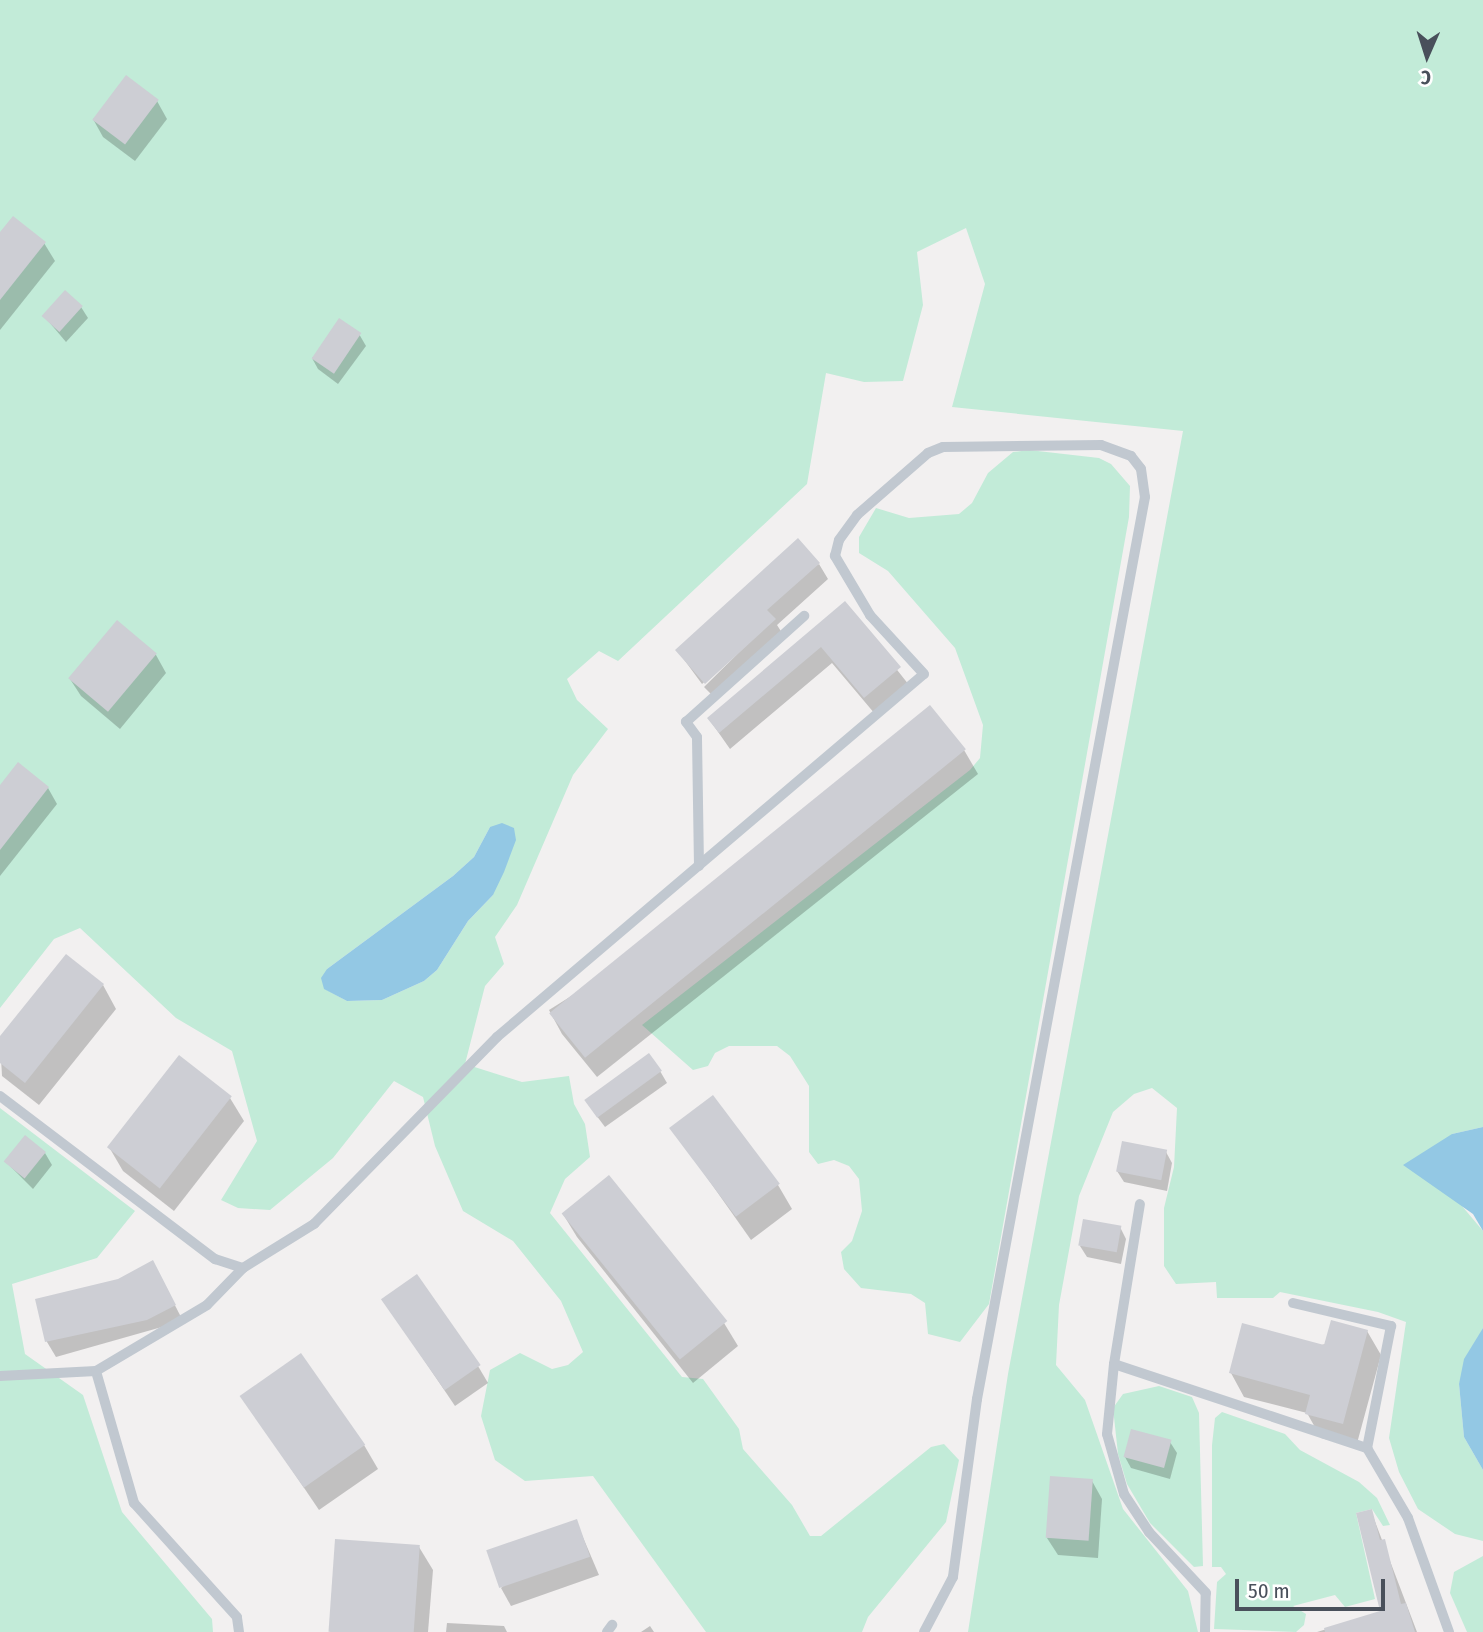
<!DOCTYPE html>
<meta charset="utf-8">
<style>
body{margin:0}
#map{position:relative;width:1483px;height:1632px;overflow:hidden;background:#f2f0f0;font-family:"Fira Sans Condensed",sans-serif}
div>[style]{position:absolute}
.green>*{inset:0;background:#c2ebd8}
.water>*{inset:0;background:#93c8e4}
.shadow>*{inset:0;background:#0003}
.building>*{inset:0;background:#cdced4;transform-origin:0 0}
.lane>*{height:10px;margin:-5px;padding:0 5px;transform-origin:5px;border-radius:5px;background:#c1c8d0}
span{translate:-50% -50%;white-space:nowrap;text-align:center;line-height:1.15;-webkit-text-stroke:6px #fff;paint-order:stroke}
.north{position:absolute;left:1392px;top:21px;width:70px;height:70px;-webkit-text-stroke:5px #fff;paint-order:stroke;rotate:183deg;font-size:19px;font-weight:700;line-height:28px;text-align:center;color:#49505b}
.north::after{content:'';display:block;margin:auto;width:24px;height:32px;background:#49505b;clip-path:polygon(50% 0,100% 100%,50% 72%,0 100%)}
.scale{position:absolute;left:1235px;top:1579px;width:150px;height:32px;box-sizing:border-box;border:4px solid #49505b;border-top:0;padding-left:9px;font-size:21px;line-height:24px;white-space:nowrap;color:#49505b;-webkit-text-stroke:5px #fff;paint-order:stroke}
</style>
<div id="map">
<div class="green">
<i style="clip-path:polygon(evenodd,0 0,1483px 0,1483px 1127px,1452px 1134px,1462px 1206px,1483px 1231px,1483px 1328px,1459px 1384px,1464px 1437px,1483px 1470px,1483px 1541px,1455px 1534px,1418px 1509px,1399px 1472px,1389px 1438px,1406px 1322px,1378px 1312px,1280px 1292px,1273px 1298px,1217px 1298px,1216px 1282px,1176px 1284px,1164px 1266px,1164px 1208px,1174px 1167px,1177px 1108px,1152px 1088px,1134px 1094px,1113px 1112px,1079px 1196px,1059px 1305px,1056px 1365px,1085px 1400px,1123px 1509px,1188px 1591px,1198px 1632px,968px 1632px,1008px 1374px,1183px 431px,952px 407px,985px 284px,966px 228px,917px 252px,923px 305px,903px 381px,864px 382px,826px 373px,807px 484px,618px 661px,599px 651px,567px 679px,577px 700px,608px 729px,573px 775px,517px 905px,495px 937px,504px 964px,485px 986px,465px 1064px,522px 1082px,569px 1076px,574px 1104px,585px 1124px,590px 1157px,565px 1179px,550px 1213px,682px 1377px,703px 1379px,739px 1429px,743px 1449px,792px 1505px,810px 1536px,821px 1536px,931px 1447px,944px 1444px,959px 1460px,946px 1522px,868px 1617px,862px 1632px,706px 1632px,593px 1476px,525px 1481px,495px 1460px,481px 1416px,490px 1370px,520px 1353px,552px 1369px,568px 1365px,583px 1352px,561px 1301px,513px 1241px,463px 1211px,435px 1146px,423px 1097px,394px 1081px,333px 1158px,270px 1210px,238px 1208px,221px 1200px,257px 1141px,232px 1051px,176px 1018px,80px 928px,54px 939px,0 1008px,0 0,490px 827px,493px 895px,468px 921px,437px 970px,424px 981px,382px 1000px,347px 1001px,325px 989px,327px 969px,453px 876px,474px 857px,490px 827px)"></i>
<i style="clip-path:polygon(1029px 450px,1099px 458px,1111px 464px,1130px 486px,1129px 517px,989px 1304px,960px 1342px,928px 1334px,925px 1303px,911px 1294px,861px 1288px,844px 1269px,841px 1252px,852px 1241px,862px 1211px,859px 1179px,849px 1166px,834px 1160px,818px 1164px,809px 1152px,809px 1086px,790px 1056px,777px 1046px,729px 1046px,715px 1053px,708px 1066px,693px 1070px,642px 1025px,970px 770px,980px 758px,983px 725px,955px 648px,888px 571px,859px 553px,859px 537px,876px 508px,909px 518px,959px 514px,972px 503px,988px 473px,1013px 452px)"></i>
<i style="clip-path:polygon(0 1108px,135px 1211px,97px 1258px,12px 1284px,25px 1354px,83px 1395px,122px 1512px,212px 1619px,213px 1632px,0 1632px)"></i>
<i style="clip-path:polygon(1159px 1386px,1192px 1397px,1199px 1413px,1203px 1566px,1194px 1567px,1150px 1523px,1127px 1484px,1118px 1454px,1113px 1408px,1123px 1394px)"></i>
<i style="clip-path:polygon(1222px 1412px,1285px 1434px,1300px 1450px,1359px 1482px,1377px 1498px,1390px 1525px,1383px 1526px,1372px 1509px,1356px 1513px,1375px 1599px,1345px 1607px,1335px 1595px,1293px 1606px,1306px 1614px,1304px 1625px,1296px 1632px,1214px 1629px,1217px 1582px,1226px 1574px,1221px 1567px,1212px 1567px,1212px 1445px,1215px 1418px)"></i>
<i style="clip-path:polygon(1483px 1556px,1483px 1632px,1467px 1632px,1450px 1593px,1454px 1572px)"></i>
</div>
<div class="water">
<i style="clip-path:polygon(502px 823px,514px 828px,516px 840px,504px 872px,493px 895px,468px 921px,437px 970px,424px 981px,382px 1000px,347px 1001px,324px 989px,321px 978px,327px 969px,453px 876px,474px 857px,490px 827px)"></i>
<i style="clip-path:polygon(1483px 1127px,1483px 1231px,1473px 1214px,1403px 1165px,1452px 1134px)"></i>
<i style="clip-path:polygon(1483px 1328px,1483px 1470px,1464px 1437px,1459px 1384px,1464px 1359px)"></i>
</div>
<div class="shadow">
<i style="clip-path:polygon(157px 101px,167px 119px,135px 161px,103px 137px,93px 119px)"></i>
<i style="clip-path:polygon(0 234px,44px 243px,55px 261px,0 330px)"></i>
<i style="clip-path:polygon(81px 307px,88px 318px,66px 342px,44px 316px)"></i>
<i style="clip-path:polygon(359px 334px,366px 346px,338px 384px,318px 369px,312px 358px)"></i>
<i style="clip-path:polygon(819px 564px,828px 579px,777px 625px,784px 636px,715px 698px,704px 687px,775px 617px,702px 684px,677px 650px)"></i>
<i style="clip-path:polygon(845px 604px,909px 685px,875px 714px,832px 663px,730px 749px,709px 719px)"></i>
<i style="clip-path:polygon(117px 623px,156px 655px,166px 673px,120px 729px,81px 696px,70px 679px)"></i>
<i style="clip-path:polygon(964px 750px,978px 774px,597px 1077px,562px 1034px,549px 1010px)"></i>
<i style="clip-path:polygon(0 788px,48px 788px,57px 804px,0 876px)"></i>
<i style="clip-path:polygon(103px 985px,116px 1009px,39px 1105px,2px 1076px,0 1039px)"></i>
<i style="clip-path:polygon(660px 1071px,667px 1083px,605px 1127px,593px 1111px)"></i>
<i style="clip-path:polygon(230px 1098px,244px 1121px,174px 1211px,123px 1171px,109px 1147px)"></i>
<i style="clip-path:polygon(672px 1128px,778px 1185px,792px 1209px,751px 1240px)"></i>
<i style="clip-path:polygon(1166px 1152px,1172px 1163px,1167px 1191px,1124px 1182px,1117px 1171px)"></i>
<i style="clip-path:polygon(45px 1153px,52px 1165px,33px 1189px,6px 1162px)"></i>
<i style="clip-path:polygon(563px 1214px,724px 1323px,738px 1346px,693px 1383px,577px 1237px)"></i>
<i style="clip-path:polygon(1120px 1227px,1126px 1239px,1121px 1264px,1087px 1257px,1080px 1246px)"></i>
<i style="clip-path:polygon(161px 1278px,183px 1321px,56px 1357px,47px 1342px,37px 1300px)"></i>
<i style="clip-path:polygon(383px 1299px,478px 1366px,488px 1383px,455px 1406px)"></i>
<i style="clip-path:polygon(1367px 1331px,1381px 1355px,1356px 1447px,1321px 1438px,1307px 1413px,1244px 1397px,1231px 1373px)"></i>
<i style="clip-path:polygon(242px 1396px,364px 1445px,378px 1469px,319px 1510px)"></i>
<i style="clip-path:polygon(1170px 1442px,1177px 1453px,1170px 1479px,1131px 1468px,1125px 1457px)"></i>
<i style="clip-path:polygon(1092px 1481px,1102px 1499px,1098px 1558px,1058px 1555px,1047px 1538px)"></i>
<i style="clip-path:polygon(1371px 1511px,1417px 1632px,1317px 1632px,1382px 1612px)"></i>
<i style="clip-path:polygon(576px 1521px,599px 1575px,511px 1606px,501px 1588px)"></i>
<i style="clip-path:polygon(419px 1547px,433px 1570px,428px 1632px,330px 1632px)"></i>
<i style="clip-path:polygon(447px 1623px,504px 1626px,507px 1632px,446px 1632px)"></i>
<i style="clip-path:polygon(650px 1626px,654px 1632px,641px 1632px)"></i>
</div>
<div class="building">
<i style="left:126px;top:75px;width:41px;height:56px;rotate:37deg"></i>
<i style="clip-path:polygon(13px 216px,46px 242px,0 300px,0 232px)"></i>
<i style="left:65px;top:290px;width:24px;height:35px;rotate:42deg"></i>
<i style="left:339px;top:318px;width:27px;height:49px;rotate:34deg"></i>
<i style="clip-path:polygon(798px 538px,820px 563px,767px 610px,776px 619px,705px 684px,675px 650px)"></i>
<i style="clip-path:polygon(845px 601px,901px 667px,864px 698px,821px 647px,719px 733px,707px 718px)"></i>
<i style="left:117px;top:620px;width:52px;height:76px;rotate:40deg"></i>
<i style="left:930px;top:705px;width:57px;height:490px;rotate:51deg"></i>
<i style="clip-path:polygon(18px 762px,49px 787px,0 850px,0 785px)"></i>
<i style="clip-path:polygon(66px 954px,104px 984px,25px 1083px,0 1063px,0 1036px)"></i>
<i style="left:649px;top:1053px;width:22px;height:80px;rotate:54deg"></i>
<i style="left:179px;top:1055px;width:67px;height:117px;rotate:38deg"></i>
<i style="left:713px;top:1095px;width:111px;height:55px;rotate:53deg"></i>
<i style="left:25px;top:1135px;width:27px;height:34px;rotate:39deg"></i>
<i style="left:1122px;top:1141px;width:46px;height:31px;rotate:11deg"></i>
<i style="left:609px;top:1175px;width:188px;height:61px;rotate:51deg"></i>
<i style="left:1083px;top:1219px;width:39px;height:27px;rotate:10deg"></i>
<i style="clip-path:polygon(153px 1260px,176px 1305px,147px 1320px,45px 1342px,35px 1299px,118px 1279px)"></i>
<i style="left:417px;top:1274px;width:111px;height:44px;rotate:55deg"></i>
<i style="clip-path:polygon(1331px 1320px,1368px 1330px,1343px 1424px,1305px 1414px,1310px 1395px,1229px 1373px,1242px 1323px,1324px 1345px)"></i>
<i style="left:301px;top:1353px;width:112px;height:75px;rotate:55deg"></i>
<i style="left:1131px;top:1429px;width:42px;height:29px;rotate:15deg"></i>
<i style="left:1050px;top:1476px;width:43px;height:62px;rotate:4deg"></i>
<i style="clip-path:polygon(1372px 1509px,1380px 1540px,1385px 1539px,1401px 1604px,1406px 1603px,1415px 1632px,1325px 1632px,1324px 1628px,1380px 1611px,1356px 1513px)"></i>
<i style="left:577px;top:1519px;width:40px;height:96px;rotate:71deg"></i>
<i style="left:335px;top:1539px;width:85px;height:93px;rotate:4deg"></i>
</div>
<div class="lane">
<i style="left:699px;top:866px;width:129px;rotate:-90.9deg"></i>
<i style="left:697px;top:737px;width:19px;rotate:-126deg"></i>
<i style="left:686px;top:722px;width:159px;rotate:-41.9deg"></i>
<i style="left:0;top:1096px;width:270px;rotate:37.2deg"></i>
<i style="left:215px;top:1259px;width:29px;rotate:18deg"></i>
<i style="left:243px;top:1268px;width:84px;rotate:-31.8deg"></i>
<i style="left:314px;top:1224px;width:262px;rotate:-45.6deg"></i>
<i style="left:497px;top:1037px;width:560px;rotate:-40.37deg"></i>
<i style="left:924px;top:674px;width:80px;rotate:-132.5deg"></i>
<i style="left:870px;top:615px;width:69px;rotate:-120.7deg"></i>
<i style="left:835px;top:556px;width:16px;rotate:-76deg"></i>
<i style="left:839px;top:540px;width:31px;rotate:-54deg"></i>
<i style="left:857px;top:515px;width:94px;rotate:-41.1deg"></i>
<i style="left:928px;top:453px;width:16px;rotate:-22deg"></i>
<i style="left:943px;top:447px;width:158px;rotate:-0.7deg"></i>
<i style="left:1101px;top:445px;width:32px;rotate:20deg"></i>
<i style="left:1131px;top:456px;width:16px;rotate:52deg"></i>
<i style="left:1141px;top:469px;width:28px;rotate:82deg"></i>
<i style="left:1145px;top:497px;width:918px;rotate:100.55deg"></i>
<i style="left:977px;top:1399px;width:180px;rotate:97.7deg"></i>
<i style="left:953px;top:1577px;width:62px;rotate:117.8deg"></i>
<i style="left:1293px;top:1303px;width:101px;rotate:13.2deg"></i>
<i style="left:1391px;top:1326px;width:124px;rotate:101.1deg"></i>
<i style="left:1367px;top:1448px;width:81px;rotate:59.6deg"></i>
<i style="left:1408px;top:1518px;width:121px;rotate:70.2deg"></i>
<i style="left:1114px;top:1364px;width:162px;rotate:-80.8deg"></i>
<i style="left:0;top:1376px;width:96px;rotate:-3deg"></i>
<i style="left:239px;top:1632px;width:15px;rotate:-98deg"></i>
<i style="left:237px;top:1617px;width:154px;rotate:-132.1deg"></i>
<i style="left:134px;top:1503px;width:137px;rotate:-106.1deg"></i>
<i style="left:96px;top:1371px;width:129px;rotate:-30.7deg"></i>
<i style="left:207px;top:1305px;width:52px;rotate:-45.8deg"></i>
<i style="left:607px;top:1632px;width:9px;rotate:-54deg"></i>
<i style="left:1205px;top:1632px;width:39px;rotate:-89deg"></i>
<i style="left:1206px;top:1593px;width:83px;rotate:-133.1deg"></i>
<i style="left:1149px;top:1532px;width:45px;rotate:-123.3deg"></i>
<i style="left:1124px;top:1494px;width:62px;rotate:-105.8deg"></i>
<i style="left:1107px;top:1434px;width:70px;rotate:-84.3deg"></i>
<i style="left:1114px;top:1364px;width:267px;rotate:18.4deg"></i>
</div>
<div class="north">С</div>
<div class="scale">50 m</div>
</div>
